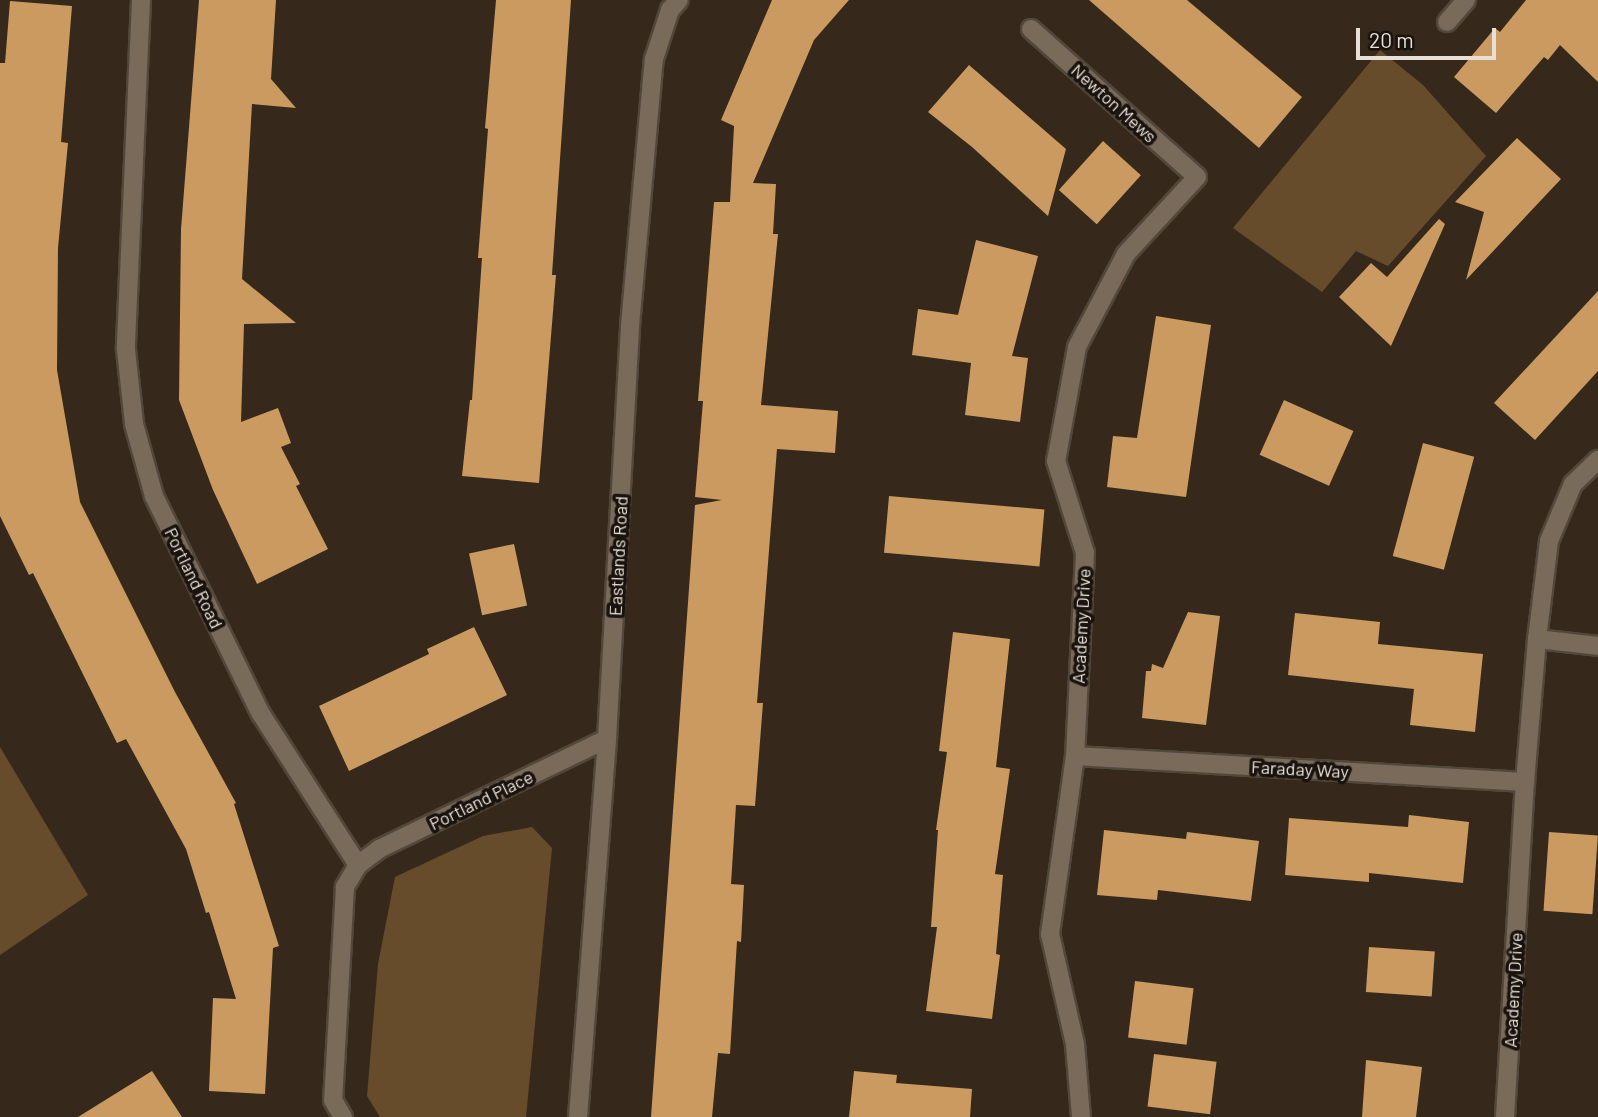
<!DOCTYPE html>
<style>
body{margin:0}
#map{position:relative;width:1598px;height:1117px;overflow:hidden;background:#36291b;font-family:Barlow,sans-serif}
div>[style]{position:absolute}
.green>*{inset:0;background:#674c2b}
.building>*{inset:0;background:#ca9a60;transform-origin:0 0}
.roads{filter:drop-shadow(2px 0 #52473b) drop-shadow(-2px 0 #52473b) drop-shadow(0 2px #52473b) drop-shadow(0 -2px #52473b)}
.service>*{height:18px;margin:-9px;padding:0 9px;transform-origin:9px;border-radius:9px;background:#796a5a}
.minor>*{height:18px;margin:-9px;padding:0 9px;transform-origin:9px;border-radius:9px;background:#796a5a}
span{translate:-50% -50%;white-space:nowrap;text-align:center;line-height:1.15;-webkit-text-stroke:7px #19130d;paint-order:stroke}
.street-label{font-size:18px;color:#e8dfd6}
.scale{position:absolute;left:1356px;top:28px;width:140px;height:32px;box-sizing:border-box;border:4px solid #e8dfd6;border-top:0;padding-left:9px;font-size:21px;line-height:24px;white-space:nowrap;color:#e8dfd6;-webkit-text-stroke:5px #19130d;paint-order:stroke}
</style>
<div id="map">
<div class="green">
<i style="clip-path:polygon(1380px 50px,1423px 85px,1486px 156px,1388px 266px,1356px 251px,1322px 292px,1233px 228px)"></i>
<i style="clip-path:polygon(0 747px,88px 895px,0 955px)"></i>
<i style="clip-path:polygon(532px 827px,552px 848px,526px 1117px,380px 1117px,367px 1096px,378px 964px,395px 877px,483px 836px)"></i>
</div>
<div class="building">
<i style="clip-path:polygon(199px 0,276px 0,271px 79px,296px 108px,252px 104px,242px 279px,296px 323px,244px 324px,241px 422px,278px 408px,291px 443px,281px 447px,300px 484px,296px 486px,328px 549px,257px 584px,213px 490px,179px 400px,181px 229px)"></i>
<i style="clip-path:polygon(496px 0,571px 0,552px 275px,556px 275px,539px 483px,462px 476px,470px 400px,472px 400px,482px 258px,478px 258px,488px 129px,485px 128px)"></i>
<i style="clip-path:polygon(772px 0,849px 0,814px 40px,753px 183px,776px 184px,773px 234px,778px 234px,761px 405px,838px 411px,835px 453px,777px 449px,757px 703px,763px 703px,755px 806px,736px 805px,731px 884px,744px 885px,741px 942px,737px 941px,730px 1054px,718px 1053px,712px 1117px,651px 1117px,695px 505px,722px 500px,695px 497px,703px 401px,698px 401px,714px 202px,730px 202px,734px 126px,721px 120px)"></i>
<i style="clip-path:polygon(1089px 0,1187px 0,1302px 97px,1259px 148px)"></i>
<i style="clip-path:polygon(1526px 0,1598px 0,1598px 82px,1560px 45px,1548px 60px,1544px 57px,1496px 113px,1454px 77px,1495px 28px,1500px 32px)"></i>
<i style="clip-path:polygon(10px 1px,72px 6px,61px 142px,68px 143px,58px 248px,57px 370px,80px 502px,175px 692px,236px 803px,234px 804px,279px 946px,273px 948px,265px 1094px,209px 1091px,213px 998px,236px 999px,209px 912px,206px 913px,186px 849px,126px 739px,117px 743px,33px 573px,29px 575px,0 516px,0 63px,5px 63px)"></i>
<i style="clip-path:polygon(969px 65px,1066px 149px,1048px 216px,972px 147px,928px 112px)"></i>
<i style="clip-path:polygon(1517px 138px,1561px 179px,1466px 280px,1484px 212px,1455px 202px)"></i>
<i style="left:1103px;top:141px;width:51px;height:66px;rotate:42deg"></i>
<i style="clip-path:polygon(1439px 219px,1445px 224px,1391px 346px,1339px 297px,1371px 263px,1387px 277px)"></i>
<i style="clip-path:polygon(976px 240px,1038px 256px,1012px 356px,1028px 358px,1020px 422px,965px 415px,971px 363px,912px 355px,918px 309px,958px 315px)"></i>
<i style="clip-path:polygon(1598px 291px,1598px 371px,1535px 440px,1494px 403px)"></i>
<i style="clip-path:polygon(1156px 316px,1211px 325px,1186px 497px,1107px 487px,1113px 436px,1137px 438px)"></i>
<i style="left:1284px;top:400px;width:76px;height:60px;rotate:24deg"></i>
<i style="left:1423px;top:443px;width:53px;height:117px;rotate:15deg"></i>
<i style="left:889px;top:496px;width:156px;height:57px;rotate:5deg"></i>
<i style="left:514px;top:544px;width:63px;height:46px;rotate:78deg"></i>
<i style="clip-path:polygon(1188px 612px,1220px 616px,1206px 725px,1142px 718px,1146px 671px,1151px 671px,1152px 664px,1163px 668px)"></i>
<i style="clip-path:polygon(1295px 613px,1380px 622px,1378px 644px,1483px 654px,1475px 732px,1410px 725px,1414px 689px,1288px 675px)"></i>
<i style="clip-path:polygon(474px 627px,507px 695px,349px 771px,319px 706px,429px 654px,427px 649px)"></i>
<i style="clip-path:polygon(953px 632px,1010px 639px,996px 767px,1010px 769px,995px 874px,1003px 875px,996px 954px,1000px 955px,992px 1019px,926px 1011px,937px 927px,931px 927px,938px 830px,936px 830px,947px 752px,939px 751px)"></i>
<i style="clip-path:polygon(1409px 815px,1469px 822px,1463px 883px,1369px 873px,1369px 882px,1285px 875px,1289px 818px,1408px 827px)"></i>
<i style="clip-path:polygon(1104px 830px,1186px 839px,1187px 832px,1259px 841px,1251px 901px,1158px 890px,1157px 900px,1097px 895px)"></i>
<i style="left:1549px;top:832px;width:49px;height:79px;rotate:4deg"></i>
<i style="left:1369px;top:947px;width:66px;height:45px;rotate:4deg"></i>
<i style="left:1135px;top:981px;width:59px;height:57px;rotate:7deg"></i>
<i style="left:1154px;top:1054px;width:63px;height:53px;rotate:7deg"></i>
<i style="clip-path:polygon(1366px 1060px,1422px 1067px,1416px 1117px,1362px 1117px)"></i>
<i style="clip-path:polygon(152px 1071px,182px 1117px,78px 1117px)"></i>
<i style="clip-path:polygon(854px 1071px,897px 1075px,896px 1083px,972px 1089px,970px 1117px,849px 1117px)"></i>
</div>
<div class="roads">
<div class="service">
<i style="left:1447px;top:22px;width:29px;rotate:-49deg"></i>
</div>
<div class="minor">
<i style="left:141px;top:0;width:350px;rotate:92.5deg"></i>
<i style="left:126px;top:350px;width:74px;rotate:83.8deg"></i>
<i style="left:134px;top:424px;width:75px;rotate:74.5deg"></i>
<i style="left:154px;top:496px;width:243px;rotate:63.9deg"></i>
<i style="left:261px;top:714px;width:179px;rotate:57.3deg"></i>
<i style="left:358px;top:865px;width:26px;rotate:121deg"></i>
<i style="left:345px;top:887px;width:213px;rotate:93.2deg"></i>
<i style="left:333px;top:1100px;width:20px;rotate:60deg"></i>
<i style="left:1031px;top:29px;width:222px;rotate:41.7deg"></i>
<i style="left:1197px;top:177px;width:105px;rotate:132.7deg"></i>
<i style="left:1126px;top:254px;width:105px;rotate:117.8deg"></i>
<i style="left:1077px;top:347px;width:116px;rotate:100.4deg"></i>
<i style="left:1056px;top:461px;width:96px;rotate:72.5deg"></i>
<i style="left:1085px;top:553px;width:203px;rotate:92.8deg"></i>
<i style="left:1075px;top:756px;width:180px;rotate:98deg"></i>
<i style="left:1050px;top:934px;width:113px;rotate:77.2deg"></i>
<i style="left:1075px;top:1044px;width:73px;rotate:85.3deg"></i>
<i style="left:1537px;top:639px;width:61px;rotate:6.5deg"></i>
<i style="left:1075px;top:756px;width:451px;rotate:3.3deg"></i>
<i style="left:358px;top:865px;width:26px;rotate:-37deg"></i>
<i style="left:379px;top:849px;width:253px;rotate:-25.8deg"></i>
<i style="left:578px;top:1117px;width:379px;rotate:-85.6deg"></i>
<i style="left:607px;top:739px;width:414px;rotate:-86.8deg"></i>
<i style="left:630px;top:326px;width:268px;rotate:-84.9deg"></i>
<i style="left:654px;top:59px;width:52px;rotate:-71.9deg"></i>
<i style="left:670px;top:10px;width:13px;rotate:-48deg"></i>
<i style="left:1505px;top:1117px;width:336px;rotate:-86.6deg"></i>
<i style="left:1525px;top:782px;width:144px;rotate:-85.2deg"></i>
<i style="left:1537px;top:639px;width:99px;rotate:-83deg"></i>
<i style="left:1549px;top:541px;width:62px;rotate:-67.2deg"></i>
<i style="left:1573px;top:484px;width:35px;rotate:-44deg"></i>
</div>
</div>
<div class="street-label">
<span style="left:1114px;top:103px;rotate:42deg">Newton Mews</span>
<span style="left:618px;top:556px;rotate:-87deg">Eastlands Road</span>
<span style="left:194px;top:578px;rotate:64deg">Portland Road</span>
<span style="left:1081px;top:626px;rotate:-87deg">Academy Drive</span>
<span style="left:1300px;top:769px;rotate:3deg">Faraday Way</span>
<span style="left:481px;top:800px;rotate:-26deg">Portland Place</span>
<span style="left:1513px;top:990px;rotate:-87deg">Academy Drive</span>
</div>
<div class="scale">20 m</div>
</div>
